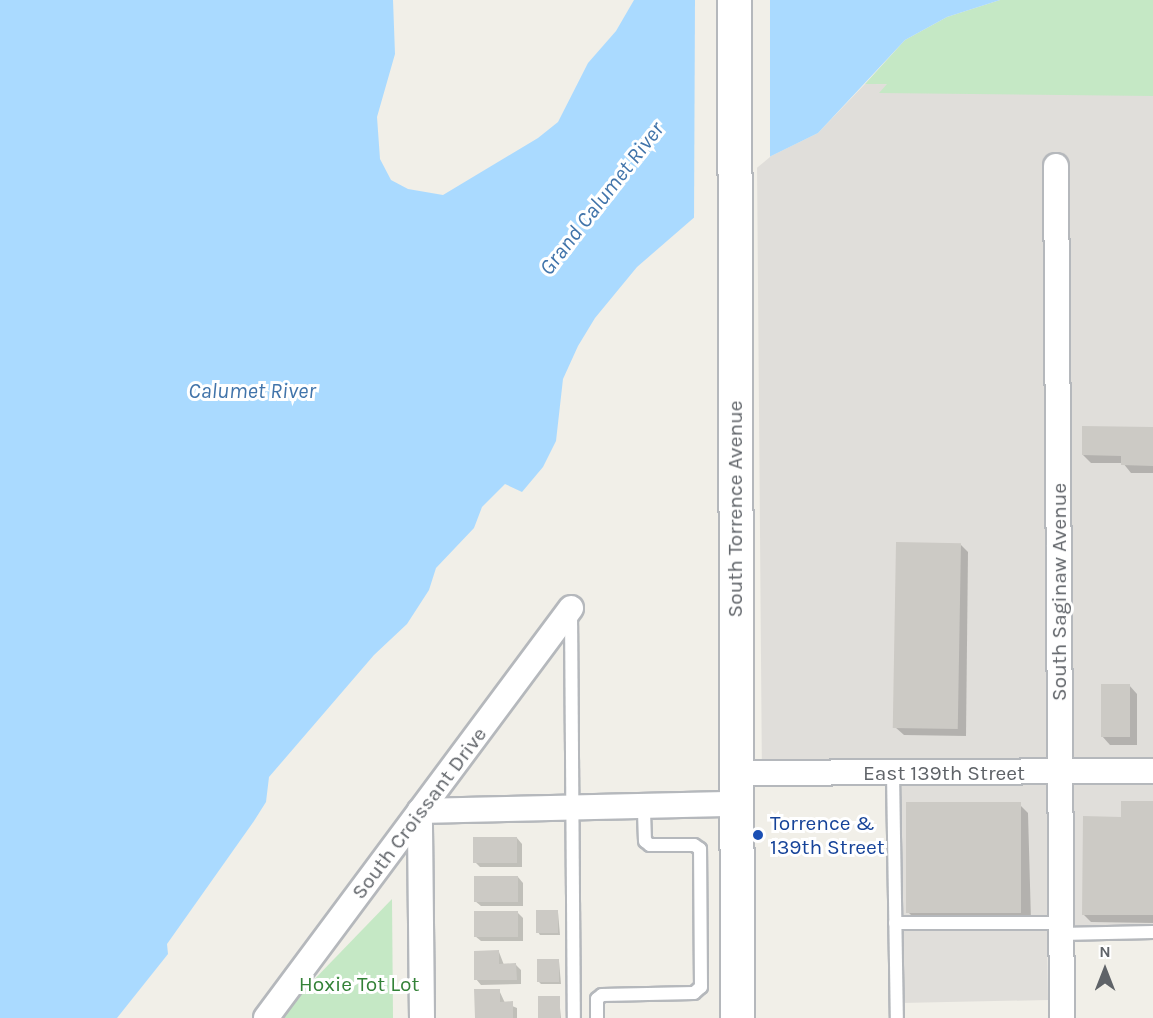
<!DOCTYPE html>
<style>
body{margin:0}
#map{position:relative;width:1153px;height:1018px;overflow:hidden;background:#f1efe8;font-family:Karla,sans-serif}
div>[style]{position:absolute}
.industrial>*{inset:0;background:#e0deda}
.green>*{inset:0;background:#c5e8c5}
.water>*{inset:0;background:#aadaff}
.pier>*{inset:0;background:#f1efe8}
.shadow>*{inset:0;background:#0003}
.building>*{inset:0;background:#cccac5;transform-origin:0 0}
.roads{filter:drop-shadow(2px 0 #b5b8bc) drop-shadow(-2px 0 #b5b8bc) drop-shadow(0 2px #b5b8bc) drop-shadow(0 -2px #b5b8bc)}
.service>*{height:12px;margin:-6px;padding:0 6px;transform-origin:6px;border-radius:6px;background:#fff}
.minor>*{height:24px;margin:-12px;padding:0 12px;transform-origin:12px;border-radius:12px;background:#fff}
.secondary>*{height:33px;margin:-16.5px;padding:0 16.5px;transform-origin:16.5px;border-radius:16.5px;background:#fff}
.dots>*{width:16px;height:16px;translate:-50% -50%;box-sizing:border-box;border:3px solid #fff;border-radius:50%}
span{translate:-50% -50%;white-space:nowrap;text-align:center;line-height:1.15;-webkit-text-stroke:6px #fff;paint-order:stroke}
.street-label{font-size:21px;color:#5f6368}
.transit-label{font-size:21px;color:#164399}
.left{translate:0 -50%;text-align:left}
.park-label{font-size:21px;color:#348238}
.water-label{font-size:22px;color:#4174aa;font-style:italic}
.north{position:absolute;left:1075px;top:940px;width:60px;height:60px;-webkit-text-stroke:4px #fff;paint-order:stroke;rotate:0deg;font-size:16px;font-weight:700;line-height:24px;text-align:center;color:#5f6368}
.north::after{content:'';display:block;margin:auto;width:21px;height:27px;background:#5f6368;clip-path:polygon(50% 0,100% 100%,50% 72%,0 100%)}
</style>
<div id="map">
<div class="industrial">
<i style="clip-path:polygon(865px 84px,1153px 85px,1153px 928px,1047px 930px,1048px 1000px,901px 1003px,901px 781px,762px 781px,757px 163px,818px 133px)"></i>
</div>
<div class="green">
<i style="clip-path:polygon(1000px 0,1153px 0,1153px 96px,879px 93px,887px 84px,865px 84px,905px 40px,947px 17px)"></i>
<i style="clip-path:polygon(392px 899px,393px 1018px,277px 1018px)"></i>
</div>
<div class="water">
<i style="clip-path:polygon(0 0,393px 0,395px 54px,377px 117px,380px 159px,391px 180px,408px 189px,443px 195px,538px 138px,558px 122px,588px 63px,616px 31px,634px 0,1000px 0,947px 17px,905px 40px,818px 133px,757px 163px,637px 267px,595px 318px,578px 346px,563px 379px,556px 441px,543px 467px,522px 492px,505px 484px,482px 507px,474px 528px,436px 568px,429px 590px,407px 624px,374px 655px,269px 777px,266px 802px,254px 821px,167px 944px,168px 954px,117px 1018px,0 1018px)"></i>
</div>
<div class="pier">
<i style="clip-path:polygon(695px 0,770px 0,770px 157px,694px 220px)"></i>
</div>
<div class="shadow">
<i style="clip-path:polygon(1153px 428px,1153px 473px,1131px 473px,1123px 463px,1091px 463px,1083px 455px)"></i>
<i style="clip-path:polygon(960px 544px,968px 552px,966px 736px,904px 735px,895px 727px)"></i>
<i style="clip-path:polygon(1129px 685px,1137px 694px,1137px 745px,1110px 745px,1102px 736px)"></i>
<i style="clip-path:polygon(1153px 802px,1153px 923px,1091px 922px,1083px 914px,1122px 818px)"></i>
<i style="clip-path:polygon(1020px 805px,1028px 813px,1031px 921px,916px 920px,908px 912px)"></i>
<i style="clip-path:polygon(517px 838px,522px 844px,522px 867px,480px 867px,475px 862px)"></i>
<i style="clip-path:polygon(518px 877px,523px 883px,523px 906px,481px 906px,475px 901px)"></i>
<i style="clip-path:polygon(558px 912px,560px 935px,540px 935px,538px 932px)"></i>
<i style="clip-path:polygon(518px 913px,523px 918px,523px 941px,481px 941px,475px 936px)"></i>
<i style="clip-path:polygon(499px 952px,504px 965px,516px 965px,521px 970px,521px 984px,481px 985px,476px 979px)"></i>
<i style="clip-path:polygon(559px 961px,561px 984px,541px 984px,539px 982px)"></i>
<i style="clip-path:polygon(499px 990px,505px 1003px,517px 1008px,517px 1018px,477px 1018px)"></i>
<i style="clip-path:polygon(559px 998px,561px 1018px,539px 1018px)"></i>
</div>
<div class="building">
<i style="clip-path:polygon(1082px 426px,1153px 427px,1153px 466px,1121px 465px,1121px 456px,1082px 455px)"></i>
<i style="left:896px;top:542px;width:65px;height:186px;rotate:1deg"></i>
<i style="left:1101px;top:684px;width:29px;height:53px"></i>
<i style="clip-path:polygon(1121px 801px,1153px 801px,1153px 915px,1082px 915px,1083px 816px,1121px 817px)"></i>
<i style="left:906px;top:802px;width:115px;height:111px"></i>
<i style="left:473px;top:837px;width:44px;height:26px"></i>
<i style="left:474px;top:876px;width:44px;height:26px"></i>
<i style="left:536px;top:910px;width:22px;height:23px"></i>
<i style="left:474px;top:911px;width:44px;height:26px"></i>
<i style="clip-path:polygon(499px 950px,499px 964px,516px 963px,517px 980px,474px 980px,474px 951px)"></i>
<i style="left:537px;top:959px;width:22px;height:23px"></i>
<i style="clip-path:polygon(474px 989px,500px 989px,500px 1002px,513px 1001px,513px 1018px,475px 1018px)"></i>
<i style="left:538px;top:996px;width:22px;height:22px"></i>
</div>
<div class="roads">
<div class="service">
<i style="left:571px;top:611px;width:407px;rotate:89.6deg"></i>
<i style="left:893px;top:773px;width:245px;rotate:89.1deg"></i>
<i style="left:895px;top:923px;width:166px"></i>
<i style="left:1061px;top:934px;width:92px;rotate:-1.2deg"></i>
<i style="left:597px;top:1018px;width:19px;rotate:-90deg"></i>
<i style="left:597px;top:999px;width:6px;rotate:-39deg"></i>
<i style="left:602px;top:995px;width:92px;rotate:-1.2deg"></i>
<i style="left:694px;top:993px;width:9px;rotate:-41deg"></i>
<i style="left:701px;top:987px;width:138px;rotate:-90.4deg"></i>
<i style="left:700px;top:849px;width:7px;rotate:-146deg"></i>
<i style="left:694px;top:845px;width:44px;rotate:180deg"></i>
<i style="left:650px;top:845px;width:6px;rotate:-141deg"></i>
<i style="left:645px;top:841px;width:34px;rotate:-92deg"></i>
</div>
<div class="minor">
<i style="left:1056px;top:166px;width:852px;rotate:89.6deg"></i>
<i style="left:736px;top:773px;width:417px;rotate:-0.3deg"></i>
<i style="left:266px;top:1018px;width:511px;rotate:-53.35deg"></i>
<i style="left:422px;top:1018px;width:207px;rotate:-90.6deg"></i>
<i style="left:420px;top:811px;width:316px;rotate:-1.3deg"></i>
</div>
<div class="secondary">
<i style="left:734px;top:0;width:1018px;rotate:89.83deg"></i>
</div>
</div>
<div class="dots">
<i style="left:758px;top:835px;background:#1a4fb4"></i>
</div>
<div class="street-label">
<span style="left:735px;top:509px;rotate:-90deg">South Torrence Avenue</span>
<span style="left:1059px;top:592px;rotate:-90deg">South Saginaw Avenue</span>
<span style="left:944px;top:773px">East 139th Street</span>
<span style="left:419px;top:813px;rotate:-53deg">South Croissant Drive</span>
</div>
<div class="transit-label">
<span class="left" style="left:770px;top:835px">Torrence &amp;<br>139th Street</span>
</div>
<div class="park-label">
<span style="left:359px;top:984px">Hoxie Tot Lot</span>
</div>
<div class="water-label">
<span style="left:602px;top:199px;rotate:-52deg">Grand Calumet River</span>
<span style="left:252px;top:392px">Calumet River</span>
</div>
<div class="north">N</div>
</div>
